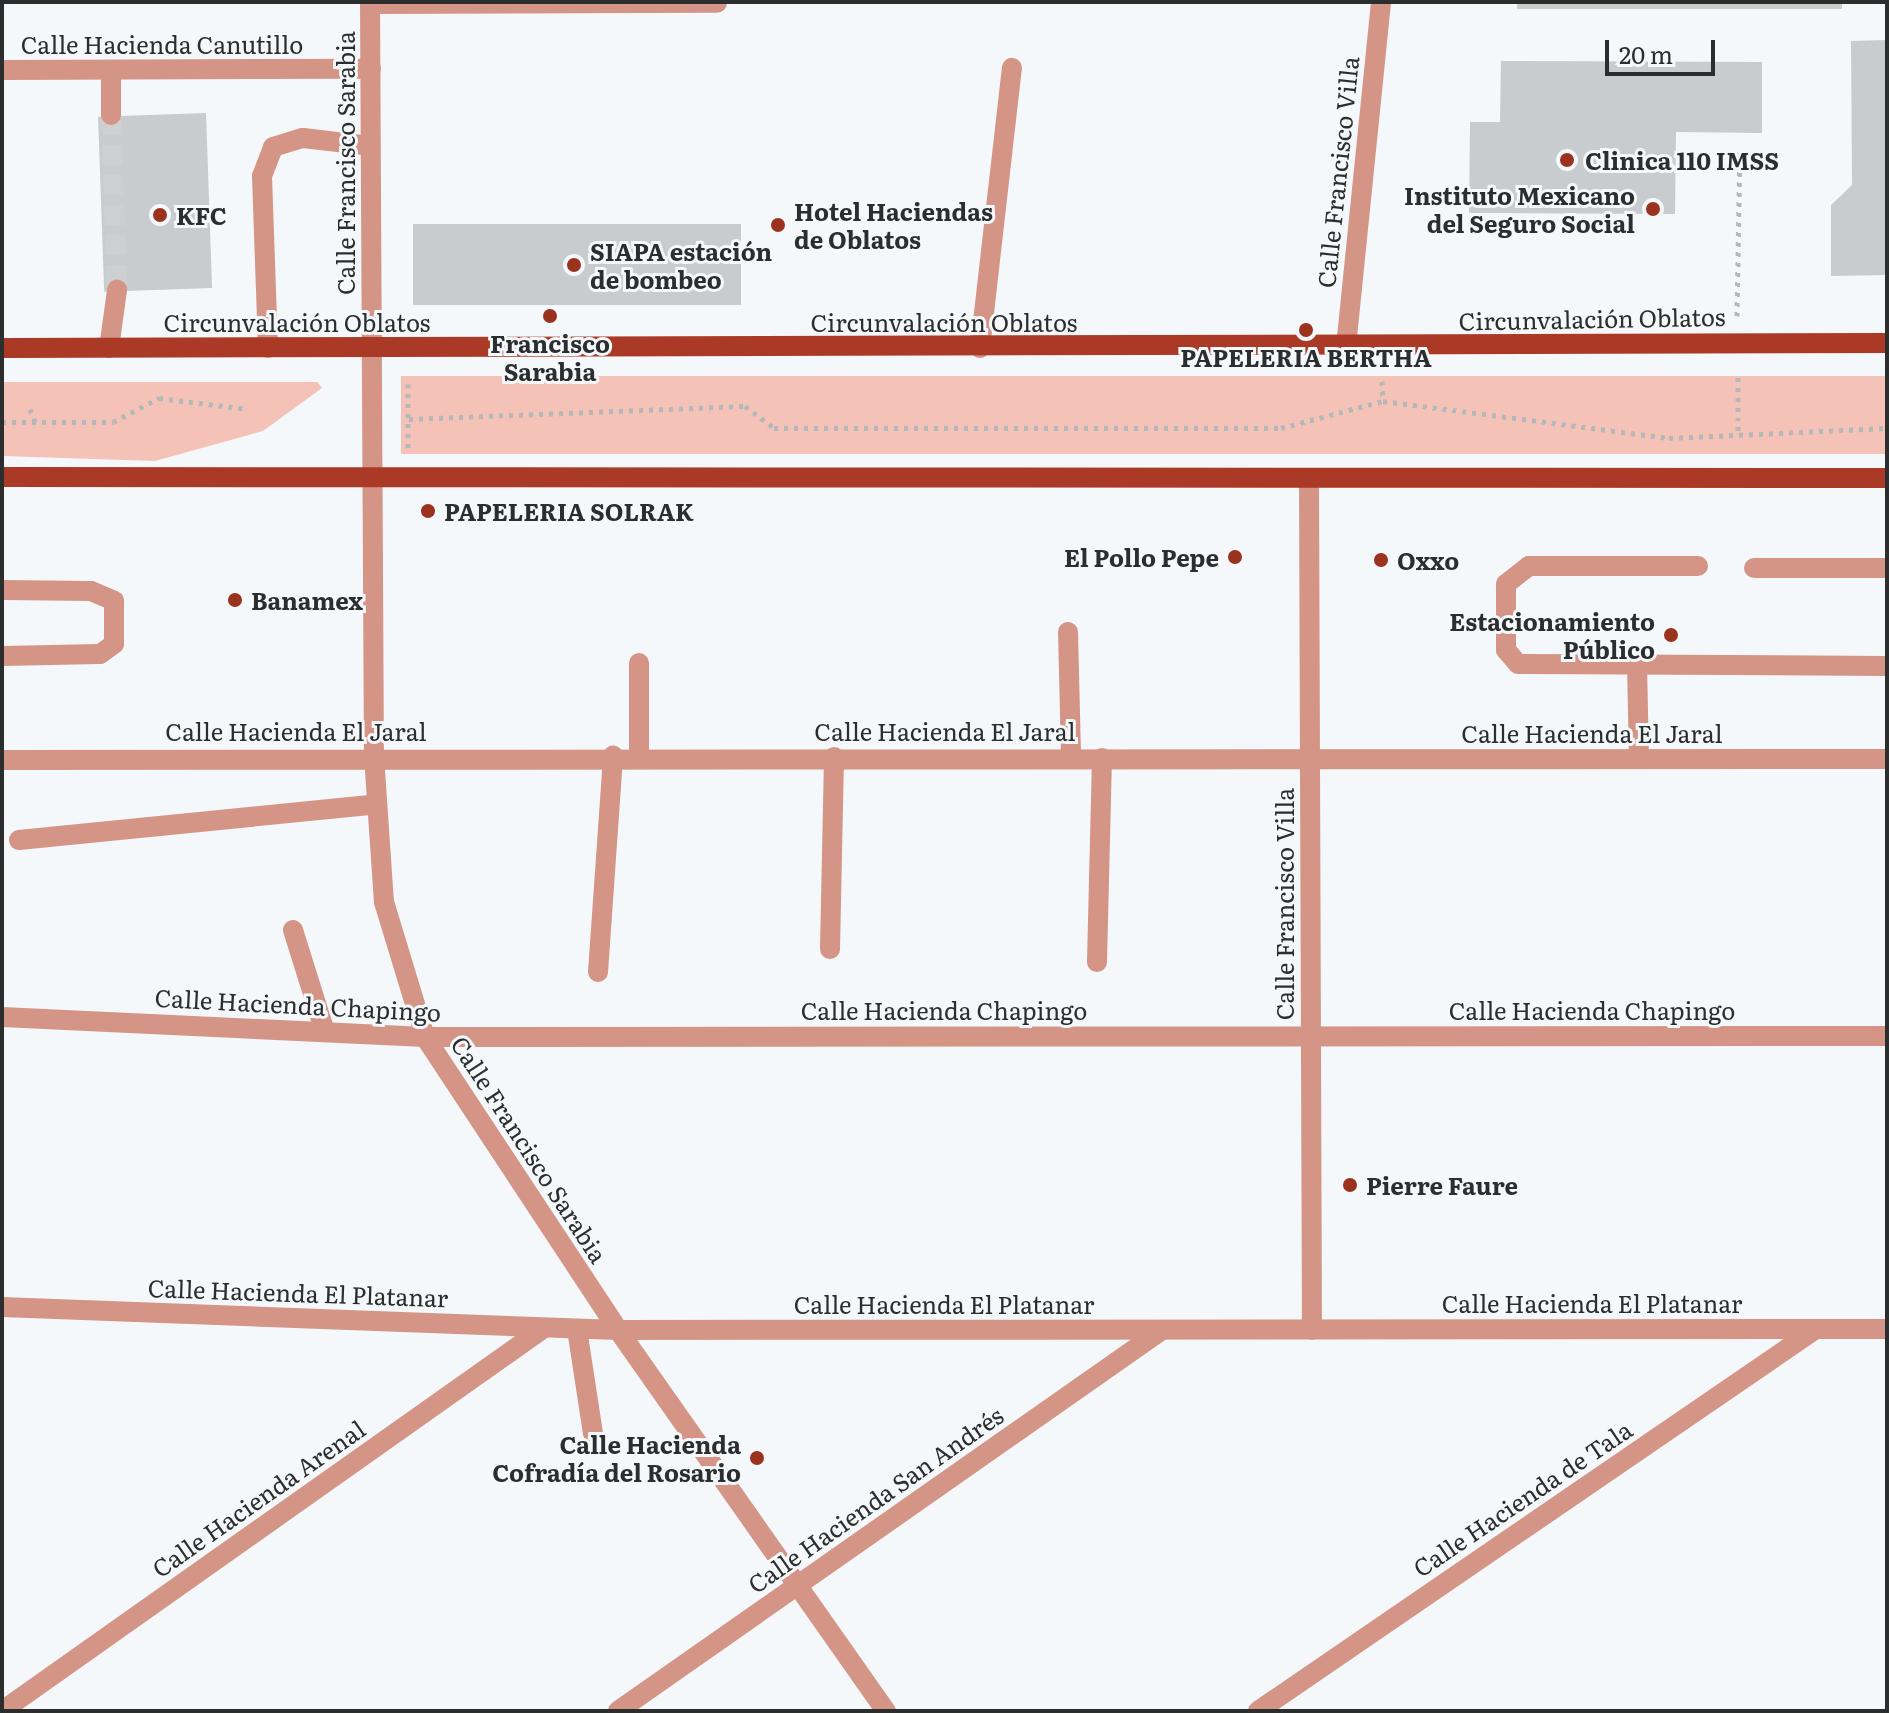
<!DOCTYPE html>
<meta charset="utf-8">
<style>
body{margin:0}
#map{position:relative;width:1889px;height:1713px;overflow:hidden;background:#f4f8fa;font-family:Literata,serif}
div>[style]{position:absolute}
.green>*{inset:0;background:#f5c2b7;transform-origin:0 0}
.building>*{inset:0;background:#c8ccce;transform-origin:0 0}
.minor-tunnel>*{height:20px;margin-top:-10px;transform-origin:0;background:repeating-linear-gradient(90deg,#ccd0d1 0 20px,transparent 0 30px)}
.path>*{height:5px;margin-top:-2.5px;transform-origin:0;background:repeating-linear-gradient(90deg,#b4b8b9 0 4px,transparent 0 10px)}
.minor>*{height:20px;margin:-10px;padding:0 10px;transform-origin:10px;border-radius:10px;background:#d49587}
.major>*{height:20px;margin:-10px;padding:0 10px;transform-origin:10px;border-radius:10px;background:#aa3a25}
.dots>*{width:22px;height:22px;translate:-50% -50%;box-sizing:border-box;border:4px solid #f4f8fa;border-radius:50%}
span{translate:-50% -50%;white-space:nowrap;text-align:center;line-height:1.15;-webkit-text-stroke:6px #f4f8fa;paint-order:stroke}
.street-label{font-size:24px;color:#2c2e2e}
.poi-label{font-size:24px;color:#2c2e2e;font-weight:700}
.left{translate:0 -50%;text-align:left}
.right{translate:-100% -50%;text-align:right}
.frame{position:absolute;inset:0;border:4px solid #2c2e2e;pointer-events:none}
.scale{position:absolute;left:1605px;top:40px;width:110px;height:36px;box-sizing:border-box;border:4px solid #2c2e2e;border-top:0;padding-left:10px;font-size:24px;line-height:28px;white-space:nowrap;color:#2c2e2e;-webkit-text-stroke:6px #f4f8fa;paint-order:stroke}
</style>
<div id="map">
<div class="green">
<i style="left:401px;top:376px;width:1486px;height:78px"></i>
<i style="clip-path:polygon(2px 382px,317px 382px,322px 388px,263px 431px,155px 461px,2px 456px)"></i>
</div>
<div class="building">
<i style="left:1517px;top:2px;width:325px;height:7px"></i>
<i style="clip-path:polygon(1887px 40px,1887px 275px,1831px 276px,1831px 205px,1852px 185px,1851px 41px)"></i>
<i style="clip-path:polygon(1501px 61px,1762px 62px,1762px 133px,1676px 132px,1675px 214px,1469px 213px,1470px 122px,1500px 122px)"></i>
<i style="left:206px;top:113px;width:175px;height:108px;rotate:88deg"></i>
<i style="left:413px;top:224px;width:328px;height:81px"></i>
</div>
<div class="minor-tunnel">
<i style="left:111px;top:115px;width:175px;rotate:88deg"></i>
</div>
<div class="path">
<i style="left:1737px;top:316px;width:168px;rotate:-89deg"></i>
<i style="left:1738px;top:377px;width:58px;rotate:90deg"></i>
<i style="left:1382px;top:381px;width:20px;rotate:87deg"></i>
<i style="left:408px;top:384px;width:68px;rotate:90deg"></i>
<i style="left:30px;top:409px;width:14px;rotate:69deg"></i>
<i style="left:409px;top:419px;width:336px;rotate:-2.2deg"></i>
<i style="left:745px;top:406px;width:36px;rotate:37deg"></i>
<i style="left:774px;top:428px;width:507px"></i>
<i style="left:1281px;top:428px;width:106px;rotate:-14.8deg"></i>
<i style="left:1383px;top:401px;width:288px;rotate:7.4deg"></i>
<i style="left:1669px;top:438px;width:218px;rotate:-2.6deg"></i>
<i style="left:2px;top:422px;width:111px"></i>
<i style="left:113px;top:422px;width:52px;rotate:-27.6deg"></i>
<i style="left:159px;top:398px;width:89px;rotate:7.1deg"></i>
</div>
<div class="minor">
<i style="left:370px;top:2px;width:754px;rotate:89.7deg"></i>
<i style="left:374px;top:756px;width:146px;rotate:86.1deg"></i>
<i style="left:384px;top:902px;width:141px;rotate:73.1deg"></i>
<i style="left:425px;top:1037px;width:351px;rotate:56.6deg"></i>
<i style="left:618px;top:1330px;width:466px;rotate:54.9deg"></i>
<i style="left:371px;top:4px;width:346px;rotate:-0.2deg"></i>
<i style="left:2px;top:70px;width:369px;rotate:-0.2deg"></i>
<i style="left:111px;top:70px;width:45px;rotate:90deg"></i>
<i style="left:1346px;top:347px;width:347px;rotate:-84.2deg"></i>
<i style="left:109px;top:348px;width:59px;rotate:-82.1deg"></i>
<i style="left:268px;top:348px;width:172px;rotate:-92deg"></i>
<i style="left:262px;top:176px;width:31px;rotate:-69deg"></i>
<i style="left:273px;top:147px;width:31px;rotate:-17deg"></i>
<i style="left:303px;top:138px;width:68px;rotate:6.7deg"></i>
<i style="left:980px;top:348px;width:282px;rotate:-83.5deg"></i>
<i style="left:1309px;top:478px;width:852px;rotate:89.8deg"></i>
<i style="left:1698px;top:566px;width:169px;rotate:180deg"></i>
<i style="left:1529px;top:566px;width:29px;rotate:142deg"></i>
<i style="left:1506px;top:584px;width:66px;rotate:90deg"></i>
<i style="left:1506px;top:650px;width:18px;rotate:49deg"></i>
<i style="left:1518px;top:664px;width:369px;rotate:0.3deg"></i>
<i style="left:1754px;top:568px;width:133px"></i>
<i style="left:2px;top:590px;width:89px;rotate:0.6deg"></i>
<i style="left:91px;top:591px;width:25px;rotate:23deg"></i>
<i style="left:114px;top:601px;width:43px;rotate:90deg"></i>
<i style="left:114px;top:644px;width:17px;rotate:144deg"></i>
<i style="left:100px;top:654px;width:98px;rotate:178.8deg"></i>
<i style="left:1068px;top:632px;width:126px;rotate:88.6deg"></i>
<i style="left:1637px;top:663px;width:96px;rotate:88.8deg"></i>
<i style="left:639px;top:756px;width:93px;rotate:-90deg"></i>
<i style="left:2px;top:760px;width:1885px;rotate:-0.03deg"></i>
<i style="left:19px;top:840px;width:360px;rotate:-5.7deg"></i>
<i style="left:293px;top:930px;width:107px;rotate:72.6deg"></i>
<i style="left:830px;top:949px;width:192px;rotate:-88.8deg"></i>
<i style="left:1097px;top:962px;width:204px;rotate:-88.6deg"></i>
<i style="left:598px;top:972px;width:217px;rotate:-86deg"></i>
<i style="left:2px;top:1017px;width:423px;rotate:2.7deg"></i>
<i style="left:425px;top:1037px;width:1462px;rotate:-0.04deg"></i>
<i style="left:2px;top:1307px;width:616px;rotate:2.14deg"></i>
<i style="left:618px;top:1330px;width:1269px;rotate:-0.05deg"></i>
<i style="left:577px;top:1329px;width:106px;rotate:81.3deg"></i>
<i style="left:2px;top:1711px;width:664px;rotate:-35.25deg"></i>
<i style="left:618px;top:1711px;width:664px;rotate:-35.01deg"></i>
<i style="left:1258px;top:1711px;width:676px;rotate:-34.4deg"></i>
</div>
<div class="major">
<i style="left:2px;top:348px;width:1885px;rotate:-0.15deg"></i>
<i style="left:2px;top:477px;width:1885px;rotate:0.03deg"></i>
</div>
<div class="dots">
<i style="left:1567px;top:160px;background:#9b321e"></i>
<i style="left:1653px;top:209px;background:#9b321e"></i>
<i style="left:160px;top:215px;background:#9b321e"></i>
<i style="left:778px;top:225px;background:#9b321e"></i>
<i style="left:574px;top:265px;background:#9b321e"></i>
<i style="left:550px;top:316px;background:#9b321e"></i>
<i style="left:1306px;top:330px;background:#9b321e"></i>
<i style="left:428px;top:511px;background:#9b321e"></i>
<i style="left:1235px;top:557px;background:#9b321e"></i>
<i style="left:1381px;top:560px;background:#9b321e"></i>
<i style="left:235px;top:600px;background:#9b321e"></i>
<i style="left:1671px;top:635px;background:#9b321e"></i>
<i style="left:1350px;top:1185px;background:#9b321e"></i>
<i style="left:757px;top:1458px;background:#9b321e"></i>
</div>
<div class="street-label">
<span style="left:162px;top:44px">Calle Hacienda Canutillo</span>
<span style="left:345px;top:163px;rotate:-90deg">Calle Francisco Sarabia</span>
<span style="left:1337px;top:172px;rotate:-84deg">Calle Francisco Villa</span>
<span style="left:1592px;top:318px;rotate:-1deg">Circunvalación Oblatos</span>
<span style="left:297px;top:322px">Circunvalación Oblatos</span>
<span style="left:944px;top:322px">Circunvalación Oblatos</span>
<span style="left:296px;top:731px">Calle Hacienda El Jaral</span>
<span style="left:945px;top:731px">Calle Hacienda El Jaral</span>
<span style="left:1592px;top:733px">Calle Hacienda El Jaral</span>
<span style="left:1284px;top:904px;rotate:-90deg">Calle Francisco Villa</span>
<span style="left:298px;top:1004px;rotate:3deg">Calle Hacienda Chapingo</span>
<span style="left:944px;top:1010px">Calle Hacienda Chapingo</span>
<span style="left:1592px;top:1010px">Calle Hacienda Chapingo</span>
<span style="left:530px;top:1149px;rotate:57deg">Calle Francisco Sarabia</span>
<span style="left:298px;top:1292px;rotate:2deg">Calle Hacienda El Platanar</span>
<span style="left:1592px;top:1303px">Calle Hacienda El Platanar</span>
<span style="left:944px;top:1304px">Calle Hacienda El Platanar</span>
<span style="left:258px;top:1498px;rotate:-35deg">Calle Hacienda Arenal</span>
<span style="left:1522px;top:1498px;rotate:-34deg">Calle Hacienda de Tala</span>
<span style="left:875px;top:1499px;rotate:-35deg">Calle Hacienda San Andrés</span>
</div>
<div class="poi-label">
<span class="left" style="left:1585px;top:160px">Clinica 110 IMSS</span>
<span class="right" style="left:1635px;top:209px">Instituto Mexicano<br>del Seguro Social</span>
<span class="left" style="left:794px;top:225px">Hotel Haciendas<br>de Oblatos</span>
<span class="left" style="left:176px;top:215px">KFC</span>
<span class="left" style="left:590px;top:265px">SIAPA estación<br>de bombeo</span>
<span style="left:550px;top:357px">Francisco<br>Sarabia</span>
<span style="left:1306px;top:357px">PAPELERIA BERTHA</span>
<span class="left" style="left:444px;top:511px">PAPELERIA SOLRAK</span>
<span class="right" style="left:1219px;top:557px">El Pollo Pepe</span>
<span class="left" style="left:1397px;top:560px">Oxxo</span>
<span class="left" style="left:251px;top:600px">Banamex</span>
<span class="right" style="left:1655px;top:635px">Estacionamiento<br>Público</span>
<span class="left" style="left:1366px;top:1185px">Pierre Faure</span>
<span class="right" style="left:741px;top:1458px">Calle Hacienda<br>Cofradía del Rosario</span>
</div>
<div class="frame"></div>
<div class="scale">20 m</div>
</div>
